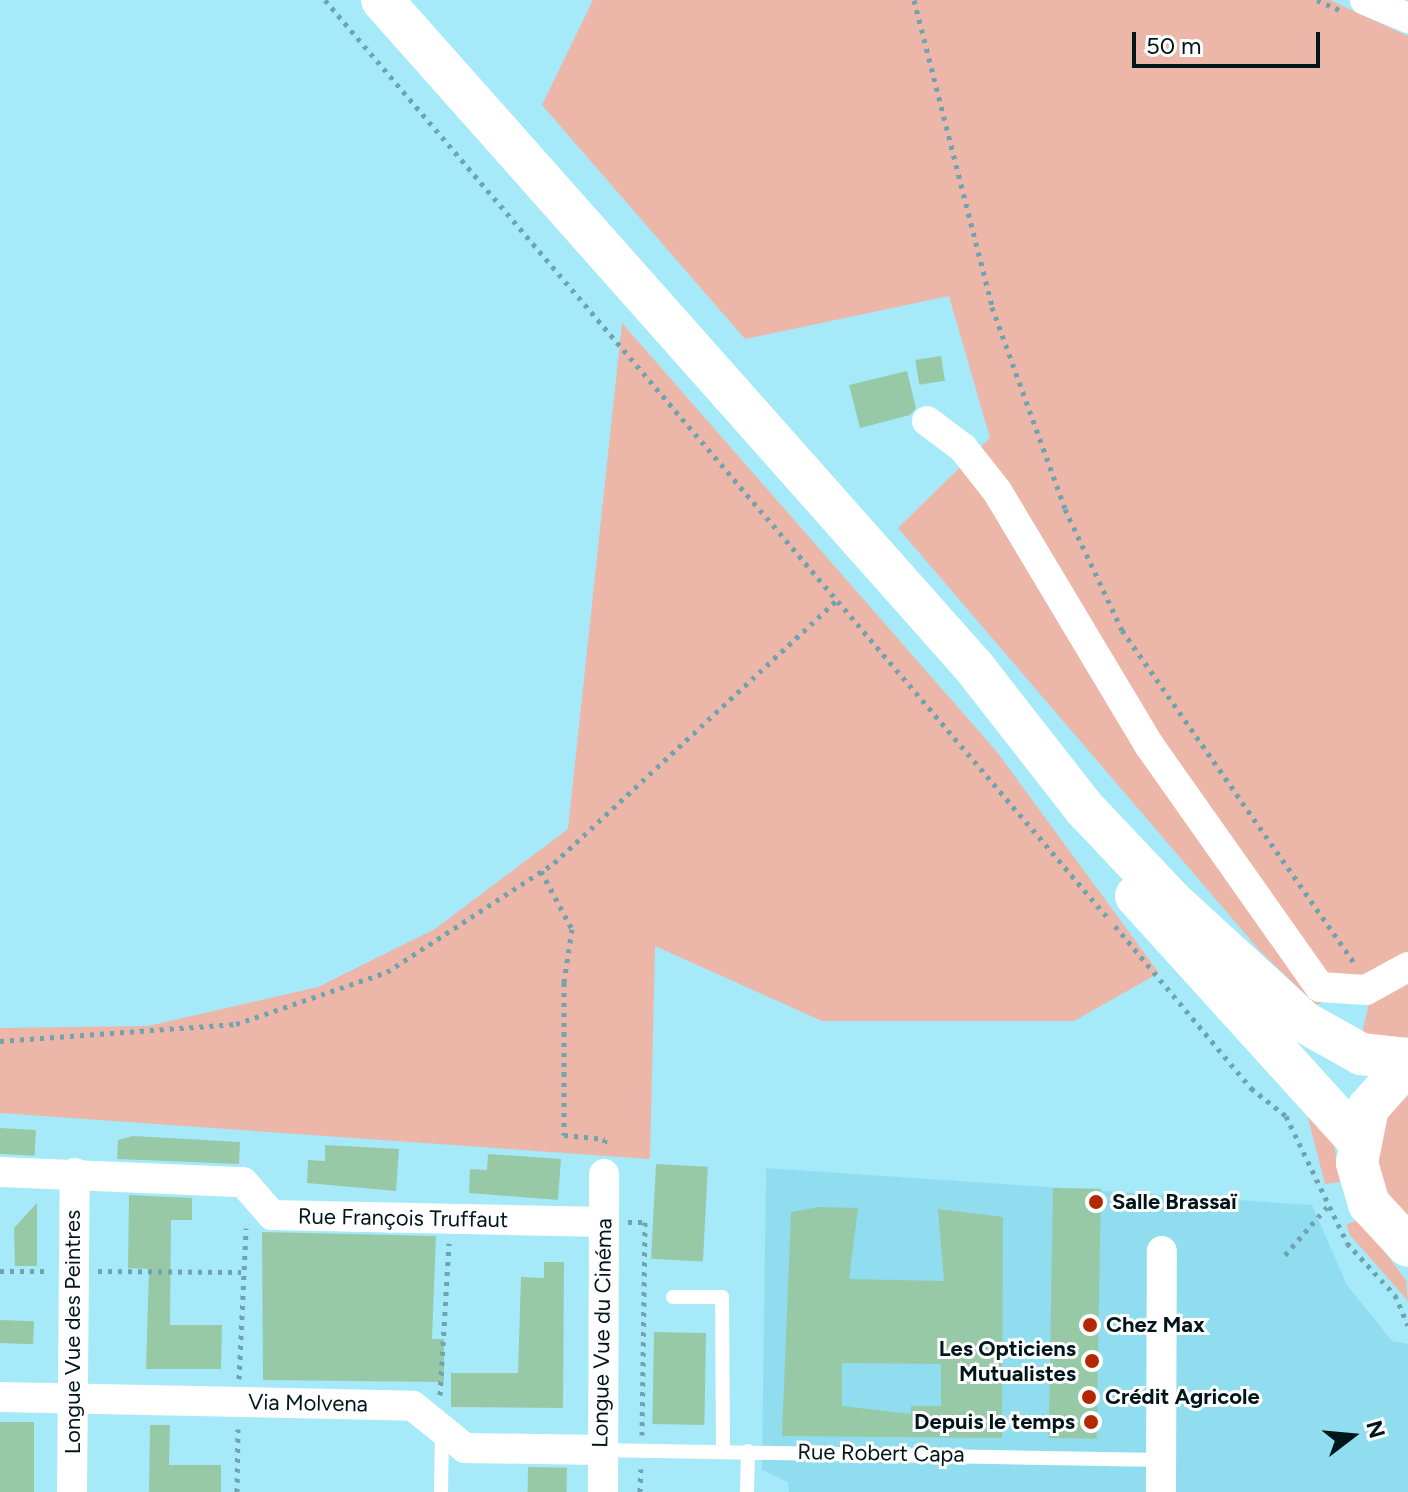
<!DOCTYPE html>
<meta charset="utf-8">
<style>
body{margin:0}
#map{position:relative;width:1408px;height:1492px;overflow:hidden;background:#a6eafa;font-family:Figtree,sans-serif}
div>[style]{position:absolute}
.built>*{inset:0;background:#90ddef}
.green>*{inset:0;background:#ecb6a8}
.building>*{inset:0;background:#98c9a7;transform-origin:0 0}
.path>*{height:5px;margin-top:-2.5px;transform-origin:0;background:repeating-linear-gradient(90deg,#6fa3af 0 4px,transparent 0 10px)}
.lane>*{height:14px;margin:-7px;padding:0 7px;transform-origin:7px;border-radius:7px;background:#fff}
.street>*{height:30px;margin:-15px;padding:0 15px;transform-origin:15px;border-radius:15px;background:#fff}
.secondary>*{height:42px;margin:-21px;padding:0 21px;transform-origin:21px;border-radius:21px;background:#fff}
.dots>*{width:22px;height:22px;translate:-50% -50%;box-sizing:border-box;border:4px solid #fefefe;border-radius:50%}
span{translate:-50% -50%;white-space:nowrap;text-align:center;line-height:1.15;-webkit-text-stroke:6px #fefefe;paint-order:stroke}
.poi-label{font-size:22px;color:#00161b;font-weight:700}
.left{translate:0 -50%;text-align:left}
.right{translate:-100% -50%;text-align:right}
.street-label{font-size:22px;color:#00161b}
.north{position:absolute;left:1312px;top:1396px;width:80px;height:80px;-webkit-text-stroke:6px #fefefe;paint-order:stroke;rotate:74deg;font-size:22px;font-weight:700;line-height:32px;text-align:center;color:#00161b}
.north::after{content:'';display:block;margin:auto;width:28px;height:36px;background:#00161b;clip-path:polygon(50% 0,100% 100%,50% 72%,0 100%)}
.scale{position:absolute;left:1132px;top:32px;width:188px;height:36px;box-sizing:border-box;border:4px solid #00161b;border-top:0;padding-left:10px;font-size:24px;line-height:28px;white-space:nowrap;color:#00161b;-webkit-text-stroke:6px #fefefe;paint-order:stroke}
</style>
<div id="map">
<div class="built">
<i style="clip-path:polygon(766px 1168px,1312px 1205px,1347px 1285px,1392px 1341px,1408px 1344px,1408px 1492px,789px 1492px,788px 1482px,762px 1470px)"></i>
</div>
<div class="green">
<i style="clip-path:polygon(593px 0,1330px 0,1408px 36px,1408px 952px,1394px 969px,1316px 1005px,1260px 951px,898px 528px,990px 438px,949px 296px,745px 339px,542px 105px)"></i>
<i style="clip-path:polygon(622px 323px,997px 752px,1159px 973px,1074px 1021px,822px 1021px,655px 946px,650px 1159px,0 1113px,0 1028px,148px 1026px,318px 987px,435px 929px,568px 829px)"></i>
<i style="clip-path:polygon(1408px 977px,1408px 1037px,1360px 1040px,1370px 1000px)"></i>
<i style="clip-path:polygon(1408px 1084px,1408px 1230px,1377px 1184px,1376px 1130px)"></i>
<i style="clip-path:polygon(1307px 1114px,1334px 1144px,1340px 1182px,1325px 1184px)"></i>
<i style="clip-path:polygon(1360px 1219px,1406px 1280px,1408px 1301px,1350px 1235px,1346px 1225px)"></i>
</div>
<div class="building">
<i style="left:941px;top:356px;width:25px;height:26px;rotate:81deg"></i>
<i style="clip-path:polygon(907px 371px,916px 408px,910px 415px,860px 428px,849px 385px)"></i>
<i style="left:0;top:1128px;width:36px;height:26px;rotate:3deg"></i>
<i style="clip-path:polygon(133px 1136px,240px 1142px,239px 1164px,117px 1159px,118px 1140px)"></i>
<i style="clip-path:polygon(325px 1145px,399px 1149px,396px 1191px,307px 1183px,308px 1160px,325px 1161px)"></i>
<i style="clip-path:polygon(488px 1154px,561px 1159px,558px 1200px,469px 1193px,470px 1169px,487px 1170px)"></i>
<i style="left:656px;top:1164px;width:52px;height:95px;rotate:3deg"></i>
<i style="left:1053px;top:1188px;width:48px;height:250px;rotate:1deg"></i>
<i style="clip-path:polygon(129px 1195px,192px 1198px,192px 1220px,171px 1220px,170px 1325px,222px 1325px,221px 1369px,146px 1369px,149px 1269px,128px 1268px)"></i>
<i style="clip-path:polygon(37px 1203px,37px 1266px,15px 1266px,14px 1228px)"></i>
<i style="clip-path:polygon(evenodd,819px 1207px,858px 1208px,849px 1279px,944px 1281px,938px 1209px,1003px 1217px,1002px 1438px,782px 1436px,791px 1212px,819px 1207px,842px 1363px,941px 1364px,941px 1406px,911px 1406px,911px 1414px,842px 1406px,842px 1363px)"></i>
<i style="clip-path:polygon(262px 1232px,436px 1236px,432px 1339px,444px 1339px,444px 1382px,263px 1380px)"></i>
<i style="clip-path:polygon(544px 1262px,564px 1262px,563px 1408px,451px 1407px,451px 1373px,518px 1373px,521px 1277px,544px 1278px)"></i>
<i style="left:0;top:1320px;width:34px;height:23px;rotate:2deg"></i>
<i style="left:654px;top:1332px;width:52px;height:92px;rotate:1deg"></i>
<i style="left:0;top:1422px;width:34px;height:70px"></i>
<i style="clip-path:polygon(150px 1425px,170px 1425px,169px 1465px,221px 1465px,221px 1492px,149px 1492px)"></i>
<i style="left:528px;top:1467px;width:39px;height:25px;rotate:1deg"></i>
</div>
<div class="path">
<i style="left:325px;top:0;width:1207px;rotate:49.54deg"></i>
<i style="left:914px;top:0;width:317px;rotate:75.7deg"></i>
<i style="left:992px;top:307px;width:215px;rotate:70.1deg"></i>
<i style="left:1065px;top:509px;width:134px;rotate:64.8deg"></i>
<i style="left:1122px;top:630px;width:406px;rotate:55.1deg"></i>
<i style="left:1317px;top:0;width:27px;rotate:24deg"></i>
<i style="left:541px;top:871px;width:66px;rotate:61.9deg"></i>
<i style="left:572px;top:929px;width:54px;rotate:98.6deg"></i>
<i style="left:564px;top:982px;width:153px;rotate:90deg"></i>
<i style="left:564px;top:1135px;width:41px;rotate:5.6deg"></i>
<i style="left:605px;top:1139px;width:9px;rotate:96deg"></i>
<i style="left:1115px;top:926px;width:212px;rotate:50deg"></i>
<i style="left:1251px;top:1088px;width:45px;rotate:38.7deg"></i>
<i style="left:1286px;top:1116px;width:141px;rotate:64.3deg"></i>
<i style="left:1347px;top:1243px;width:71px;rotate:47.3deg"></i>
<i style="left:1395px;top:1295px;width:33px;rotate:67deg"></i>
<i style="left:0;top:1041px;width:237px;rotate:-4.1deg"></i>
<i style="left:236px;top:1024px;width:160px;rotate:-19deg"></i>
<i style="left:387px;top:972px;width:199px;rotate:-33.1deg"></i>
<i style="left:554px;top:863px;width:388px;rotate:-42.9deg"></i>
<i style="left:628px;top:1222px;width:17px"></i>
<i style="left:645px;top:1222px;width:213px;rotate:90.8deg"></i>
<i style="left:1285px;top:1255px;width:64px;rotate:-48.8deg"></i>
<i style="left:0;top:1271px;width:48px"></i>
<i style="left:98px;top:1271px;width:143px;rotate:0.4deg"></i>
<i style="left:239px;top:1379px;width:151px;rotate:-87.3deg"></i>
<i style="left:440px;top:1395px;width:152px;rotate:-86.6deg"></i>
<i style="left:237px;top:1492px;width:63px;rotate:-89.1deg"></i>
<i style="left:640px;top:1492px;width:23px;rotate:-88deg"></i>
</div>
<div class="lane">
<i style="left:673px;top:1297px;width:49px"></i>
<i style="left:722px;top:1297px;width:154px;rotate:89.6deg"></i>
<i style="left:601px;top:1450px;width:560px;rotate:1.02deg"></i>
<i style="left:441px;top:1492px;width:63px;rotate:-89.1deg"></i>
<i style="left:747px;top:1492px;width:41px;rotate:-88.6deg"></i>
</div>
<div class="street">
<i style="left:1365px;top:0;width:47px;rotate:22.7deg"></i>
<i style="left:927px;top:421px;width:45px;rotate:36.9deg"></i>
<i style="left:963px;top:448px;width:55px;rotate:51.7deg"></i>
<i style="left:997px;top:491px;width:296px;rotate:59.1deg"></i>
<i style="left:1149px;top:745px;width:296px;rotate:54.8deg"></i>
<i style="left:1320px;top:987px;width:46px;rotate:3.7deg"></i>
<i style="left:1366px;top:990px;width:48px;rotate:-28.7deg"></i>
<i style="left:0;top:1172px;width:243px;rotate:2.4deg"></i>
<i style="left:243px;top:1182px;width:44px;rotate:48.7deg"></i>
<i style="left:272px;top:1215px;width:331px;rotate:1.2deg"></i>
<i style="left:0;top:1397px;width:413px;rotate:1.2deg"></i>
<i style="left:413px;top:1406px;width:67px;rotate:38.9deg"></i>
<i style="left:465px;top:1448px;width:136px;rotate:0.8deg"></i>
<i style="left:72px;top:1492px;width:319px;rotate:-89.5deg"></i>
<i style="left:603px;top:1492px;width:318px;rotate:-89.8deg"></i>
<i style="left:1161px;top:1492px;width:241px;rotate:-89.8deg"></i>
</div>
<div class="secondary">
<i style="left:382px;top:0;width:892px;rotate:48.41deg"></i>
<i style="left:974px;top:667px;width:180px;rotate:52deg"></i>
<i style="left:1085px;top:809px;width:127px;rotate:46.6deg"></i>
<i style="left:1172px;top:901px;width:179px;rotate:42.5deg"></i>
<i style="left:1304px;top:1022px;width:65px;rotate:29.3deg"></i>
<i style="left:1361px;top:1054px;width:47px;rotate:6.1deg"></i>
<i style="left:1136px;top:896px;width:331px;rotate:47.8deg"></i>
<i style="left:1408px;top:1063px;width:60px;rotate:131.6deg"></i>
<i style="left:1368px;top:1108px;width:56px;rotate:101.3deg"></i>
<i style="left:1357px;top:1163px;width:43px;rotate:73.7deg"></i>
<i style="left:1369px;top:1204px;width:57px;rotate:47.1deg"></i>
</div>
<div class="dots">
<i style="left:1096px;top:1202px;background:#b42903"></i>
<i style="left:1090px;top:1325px;background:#b42903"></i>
<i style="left:1092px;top:1361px;background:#b42903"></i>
<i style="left:1089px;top:1397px;background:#b42903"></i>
<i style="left:1091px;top:1422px;background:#b42903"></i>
</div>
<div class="poi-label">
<span class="left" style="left:1112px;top:1202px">Salle Brassaï</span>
<span class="left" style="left:1106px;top:1325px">Chez Max</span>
<span class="right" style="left:1076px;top:1361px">Les Opticiens<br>Mutualistes</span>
<span class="left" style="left:1105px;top:1397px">Crédit Agricole</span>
<span class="right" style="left:1075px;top:1422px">Depuis le temps</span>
</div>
<div class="street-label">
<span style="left:403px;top:1218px;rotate:1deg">Rue François Truffaut</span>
<span style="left:73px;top:1332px;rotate:-90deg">Longue Vue des Peintres</span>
<span style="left:602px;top:1333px;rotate:-89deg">Longue Vue du Cinéma</span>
<span style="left:308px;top:1403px;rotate:1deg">Via Molvena</span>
<span style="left:881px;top:1453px;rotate:1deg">Rue Robert Capa</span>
</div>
<div class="north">N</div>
<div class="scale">50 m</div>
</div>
